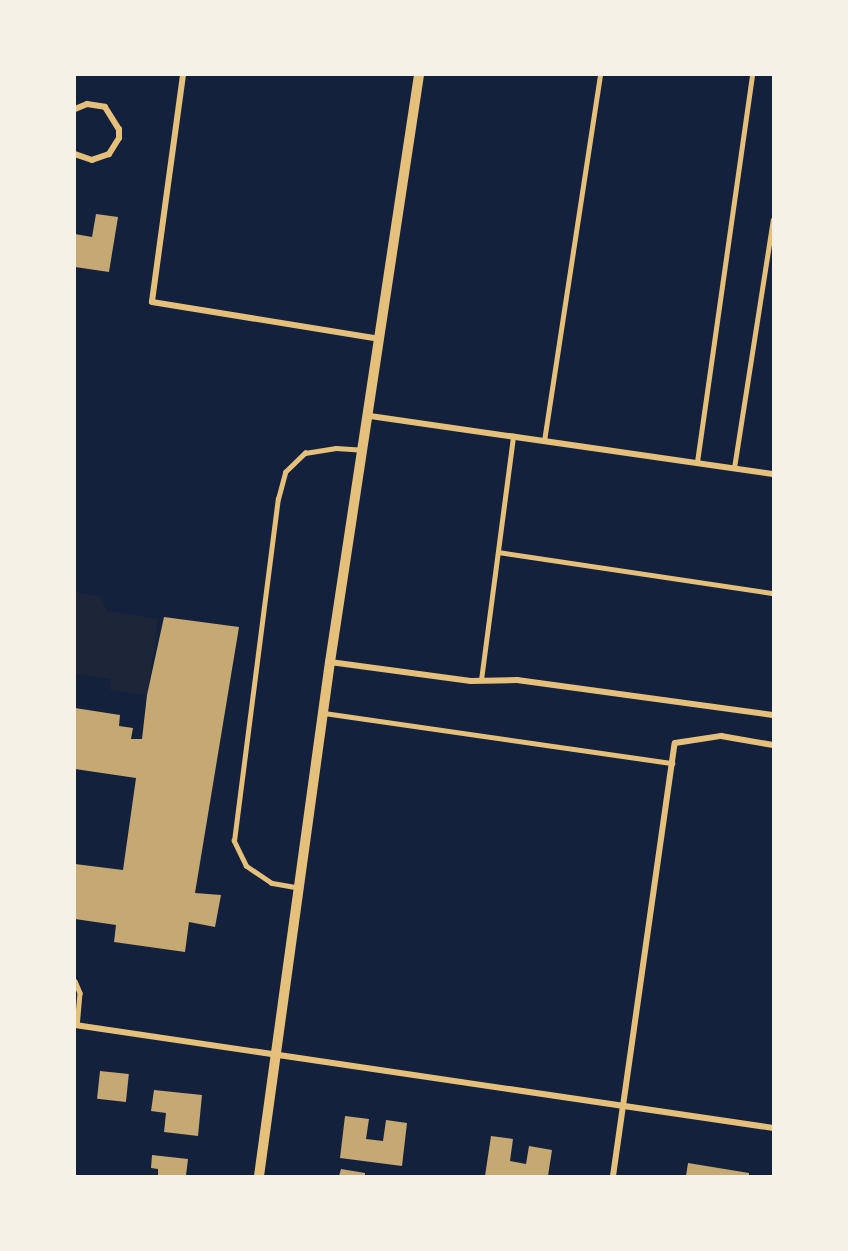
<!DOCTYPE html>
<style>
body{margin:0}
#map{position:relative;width:848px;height:1251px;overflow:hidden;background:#14213d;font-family:"Source Sans 3",sans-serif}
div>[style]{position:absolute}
.green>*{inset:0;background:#1d2539}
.building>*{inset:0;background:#c6a872;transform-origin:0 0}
.service>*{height:4.5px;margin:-2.25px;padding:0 2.25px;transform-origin:2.25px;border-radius:2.25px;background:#e5c07b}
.minor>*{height:6px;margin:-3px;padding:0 3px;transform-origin:3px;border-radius:3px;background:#e5c07b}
.tertiary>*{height:10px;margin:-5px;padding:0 5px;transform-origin:5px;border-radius:5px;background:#e5c07b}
span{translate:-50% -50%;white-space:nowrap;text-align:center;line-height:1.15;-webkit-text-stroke:5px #f6f1e7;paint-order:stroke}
.frame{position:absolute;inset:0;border:76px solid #f6f1e7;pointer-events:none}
</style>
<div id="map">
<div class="green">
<i style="clip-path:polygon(75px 592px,101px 597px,107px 611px,158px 619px,147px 695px,110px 690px,111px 679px,75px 674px)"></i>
</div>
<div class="building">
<i style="clip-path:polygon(96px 214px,118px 217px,109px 272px,75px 267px,75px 234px,92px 237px)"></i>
<i style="clip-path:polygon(164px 617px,239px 627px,195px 893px,221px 895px,215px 927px,189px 922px,185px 952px,114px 942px,116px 925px,75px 919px,75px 864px,123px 870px,136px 778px,75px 769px,75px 708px,120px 715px,119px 726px,133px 728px,131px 739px,142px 739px,147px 695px)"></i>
<i style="left:100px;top:1071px;width:29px;height:28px;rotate:6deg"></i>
<i style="clip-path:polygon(154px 1090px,202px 1095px,198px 1136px,164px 1132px,166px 1113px,151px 1111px)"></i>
<i style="clip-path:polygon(345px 1116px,369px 1119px,366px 1139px,383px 1141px,386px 1120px,407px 1123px,402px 1166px,340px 1158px)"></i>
<i style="clip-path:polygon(491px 1136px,513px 1139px,510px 1161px,526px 1164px,529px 1146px,552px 1150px,548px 1176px,485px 1176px)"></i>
<i style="clip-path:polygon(152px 1155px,188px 1159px,186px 1176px,158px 1176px,158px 1169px,151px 1168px)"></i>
<i style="clip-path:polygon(688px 1163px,749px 1173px,749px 1176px,686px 1176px)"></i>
<i style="clip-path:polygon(341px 1169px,365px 1173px,365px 1176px,339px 1176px)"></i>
</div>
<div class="service">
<i style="left:544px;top:441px;width:370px;rotate:-81.3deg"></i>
<i style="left:697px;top:462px;width:391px;rotate:-81.9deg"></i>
<i style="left:734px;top:468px;width:251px;rotate:-81.1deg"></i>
<i style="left:498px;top:552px;width:278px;rotate:8.5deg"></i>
<i style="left:481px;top:680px;width:246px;rotate:-82.5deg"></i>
<i style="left:324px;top:713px;width:352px;rotate:8.2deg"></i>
<i style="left:298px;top:888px;width:27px;rotate:-170deg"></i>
<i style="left:271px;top:883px;width:30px;rotate:-146deg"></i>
<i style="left:246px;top:866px;width:28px;rotate:-116deg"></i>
<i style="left:234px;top:841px;width:345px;rotate:-82.7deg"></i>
<i style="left:278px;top:499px;width:28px;rotate:-75deg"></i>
<i style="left:285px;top:472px;width:28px;rotate:-44deg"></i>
<i style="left:305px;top:453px;width:31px;rotate:-9deg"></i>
<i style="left:336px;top:448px;width:26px;rotate:4deg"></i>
<i style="left:75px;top:981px;width:13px;rotate:67deg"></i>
<i style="left:80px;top:993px;width:32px;rotate:95deg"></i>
</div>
<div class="minor">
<i style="left:183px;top:75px;width:229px;rotate:97.8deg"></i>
<i style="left:152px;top:302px;width:231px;rotate:9.2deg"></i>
<i style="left:75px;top:109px;width:13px;rotate:-23deg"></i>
<i style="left:87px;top:104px;width:18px;rotate:9deg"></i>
<i style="left:105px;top:107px;width:26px;rotate:58deg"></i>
<i style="left:119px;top:129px;width:9px;rotate:90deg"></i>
<i style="left:119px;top:138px;width:19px;rotate:122deg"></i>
<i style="left:109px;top:154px;width:18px;rotate:161deg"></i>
<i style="left:92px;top:160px;width:18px;rotate:-161deg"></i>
<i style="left:370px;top:416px;width:407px;rotate:8.2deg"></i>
<i style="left:330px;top:662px;width:142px;rotate:7.7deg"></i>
<i style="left:471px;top:681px;width:46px;rotate:-1.2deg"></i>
<i style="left:517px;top:680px;width:258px;rotate:7.8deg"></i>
<i style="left:75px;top:1025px;width:706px;rotate:8.39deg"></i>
<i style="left:613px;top:1176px;width:437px;rotate:-81.9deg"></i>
<i style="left:675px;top:743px;width:47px;rotate:-8.7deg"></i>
<i style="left:721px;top:736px;width:53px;rotate:9.8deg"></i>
</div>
<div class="tertiary">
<i style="left:259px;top:1176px;width:519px;rotate:-82.14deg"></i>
<i style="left:330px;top:662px;width:594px;rotate:-81.38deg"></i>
</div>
<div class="frame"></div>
</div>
